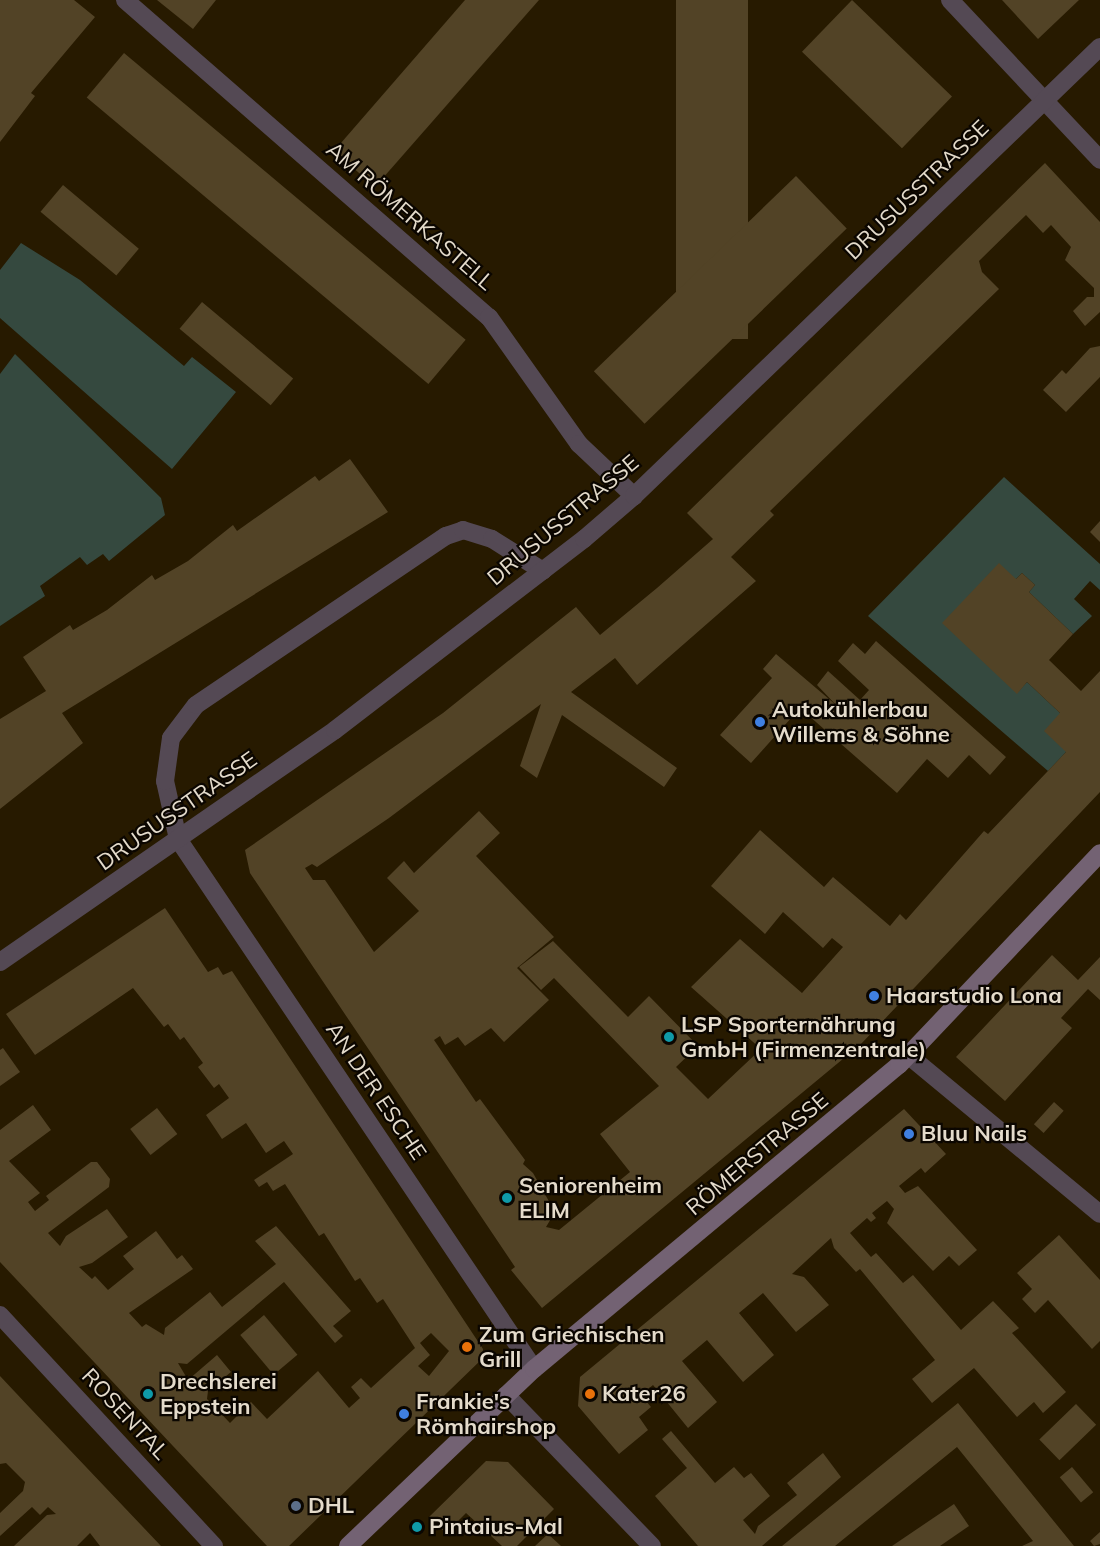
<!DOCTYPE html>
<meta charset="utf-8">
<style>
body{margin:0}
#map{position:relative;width:1100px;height:1546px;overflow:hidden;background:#271a00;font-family:Mulish,sans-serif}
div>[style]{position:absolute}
.green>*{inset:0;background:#35493f}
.building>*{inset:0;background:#524326;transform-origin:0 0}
.lane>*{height:18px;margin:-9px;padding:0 9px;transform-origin:9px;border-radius:9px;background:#544954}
.street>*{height:18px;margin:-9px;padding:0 9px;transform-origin:9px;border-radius:9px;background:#544954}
.secondary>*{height:18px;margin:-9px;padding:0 9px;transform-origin:9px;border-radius:9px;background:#736273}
.dots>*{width:16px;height:16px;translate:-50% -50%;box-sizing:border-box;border:3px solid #0b0600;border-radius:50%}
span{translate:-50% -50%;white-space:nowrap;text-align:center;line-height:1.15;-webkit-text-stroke:4.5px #0b0600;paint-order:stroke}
.street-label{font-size:22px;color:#e4dbcb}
.poi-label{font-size:22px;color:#e4dbcb;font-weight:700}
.left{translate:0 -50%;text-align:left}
</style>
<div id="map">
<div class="green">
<i style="clip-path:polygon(21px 243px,80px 280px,184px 366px,192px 357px,236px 392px,172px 469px,0 318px,0 270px)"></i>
<i style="clip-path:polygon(15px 354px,161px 498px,165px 515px,109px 561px,103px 554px,87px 565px,80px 557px,40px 586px,45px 596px,0 626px,0 374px)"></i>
<i style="clip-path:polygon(1004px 477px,1100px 564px,1100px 590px,1090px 581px,1074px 599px,1092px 616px,1073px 634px,1029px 592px,1035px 585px,1022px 573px,1016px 579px,1017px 693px,1027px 682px,1060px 713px,1066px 752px,1048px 771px,868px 616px)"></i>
</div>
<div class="building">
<i style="clip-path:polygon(0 0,74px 0,95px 17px,31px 93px,35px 96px,0 142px)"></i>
<i style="clip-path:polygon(157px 0,216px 0,193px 29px)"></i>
<i style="clip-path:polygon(465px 0,539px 0,375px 187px,334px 151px)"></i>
<i style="left:676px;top:0;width:72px;height:339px"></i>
<i style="left:852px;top:0;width:139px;height:72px;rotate:44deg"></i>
<i style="clip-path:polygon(1002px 0,1079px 0,1038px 39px)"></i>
<i style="left:124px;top:53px;width:446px;height:58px;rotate:40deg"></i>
<i style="clip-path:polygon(1045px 163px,1100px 222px,1100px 312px,1085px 326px,1073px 311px,1087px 297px,1094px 297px,1094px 288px,1065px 260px,1071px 247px,1051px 225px,1043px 233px,1026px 215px,979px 261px,982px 272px,999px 289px,770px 511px,774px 515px,731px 557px,756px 581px,637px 685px,615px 658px,571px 692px,677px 768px,664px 787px,562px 715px,537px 778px,520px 766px,541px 704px,389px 818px,317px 867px,312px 864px,305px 868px,313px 880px,325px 880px,374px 952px,419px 911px,387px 878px,404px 861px,414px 873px,479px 811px,500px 833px,476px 856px,554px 937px,517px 968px,549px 1000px,504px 1042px,491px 1028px,465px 1046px,458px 1037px,445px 1045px,440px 1036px,434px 1040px,476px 1102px,480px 1099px,525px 1160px,523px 1164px,533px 1173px,555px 1212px,546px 1227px,559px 1230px,630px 1172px,600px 1134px,659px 1086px,554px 978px,541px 990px,519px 967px,553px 941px,628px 1017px,649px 996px,698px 1046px,676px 1067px,708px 1099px,761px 1049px,691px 987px,740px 939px,802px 993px,843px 947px,832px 938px,823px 948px,783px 912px,765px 934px,711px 886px,760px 830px,824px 887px,833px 877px,890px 926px,900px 914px,906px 920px,984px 831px,988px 834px,1066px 752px,1044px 731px,1060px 713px,1027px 682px,1017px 694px,942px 623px,999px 563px,1016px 579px,1022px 573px,1035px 585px,1029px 592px,1073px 634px,1049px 660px,1081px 691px,1100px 671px,1100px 792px,861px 1044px,542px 1308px,511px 1270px,515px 1267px,250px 873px,245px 850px,443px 713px,576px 607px,600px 635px,657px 588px,713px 539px,687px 513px)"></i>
<i style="left:796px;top:176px;width:73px;height:281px;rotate:46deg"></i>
<i style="left:63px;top:185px;width:99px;height:35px;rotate:40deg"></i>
<i style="left:202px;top:302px;width:119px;height:35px;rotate:40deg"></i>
<i style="clip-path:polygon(1100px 346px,1100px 377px,1066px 412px,1043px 390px,1062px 370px,1066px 374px,1090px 348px)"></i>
<i style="clip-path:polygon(350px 459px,388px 512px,62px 713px,83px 743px,0 809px,0 719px,46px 691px,23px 657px,70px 625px,73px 630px,107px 610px,152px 575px,155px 580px,188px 561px,233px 525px,237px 531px,315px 476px,319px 481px)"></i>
<i style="clip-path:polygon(1100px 521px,1100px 542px,1090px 532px)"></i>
<i style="clip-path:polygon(876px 641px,1006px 757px,990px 775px,969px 755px,948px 778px,927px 759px,897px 793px,800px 708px,751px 763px,720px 735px,772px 678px,763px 669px,776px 654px,836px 705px,817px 685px,828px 671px,860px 700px,869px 690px,838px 661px,853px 643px,865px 654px)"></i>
<i style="clip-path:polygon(evenodd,165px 908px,208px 972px,218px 967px,223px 975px,232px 971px,483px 1349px,482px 1359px,289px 1546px,267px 1546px,0 1262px,0 1130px,33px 1105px,51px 1130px,9px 1161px,40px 1193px,28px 1202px,35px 1211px,49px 1200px,46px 1196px,91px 1162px,97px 1162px,110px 1179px,109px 1187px,48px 1233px,60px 1246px,66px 1236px,107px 1209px,128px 1237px,92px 1263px,79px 1267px,92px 1279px,95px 1276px,108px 1290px,134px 1269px,123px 1256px,156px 1231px,177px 1259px,182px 1255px,193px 1269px,129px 1313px,142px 1327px,146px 1324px,164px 1335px,165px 1328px,210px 1292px,222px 1307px,276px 1264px,255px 1241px,276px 1226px,351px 1311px,333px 1326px,343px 1336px,335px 1343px,284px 1282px,187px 1364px,178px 1363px,188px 1380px,217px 1355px,231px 1372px,208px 1391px,207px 1399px,230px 1423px,251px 1402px,267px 1419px,318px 1371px,349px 1408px,360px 1398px,351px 1387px,361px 1378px,371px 1388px,415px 1348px,383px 1299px,377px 1303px,360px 1278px,355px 1281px,324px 1233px,319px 1236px,285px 1184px,273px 1191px,267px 1182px,259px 1187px,254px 1180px,293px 1154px,284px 1141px,266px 1153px,246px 1123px,222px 1139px,206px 1115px,229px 1098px,219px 1084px,214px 1088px,198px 1067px,203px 1063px,184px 1037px,180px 1040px,168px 1024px,164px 1027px,133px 988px,35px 1055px,6px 1014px,165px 908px,431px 1333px,449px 1351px,429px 1376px,418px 1366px,430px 1355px,420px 1343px,431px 1333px)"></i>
<i style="clip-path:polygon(1052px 955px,1078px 980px,1100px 957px,1100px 1000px,1088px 989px,1061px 1018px,1072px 1028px,1005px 1101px,956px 1057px)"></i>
<i style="clip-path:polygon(3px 1048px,20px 1072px,0 1086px,0 1050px)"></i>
<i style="left:1054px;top:1102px;width:13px;height:30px;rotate:42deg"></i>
<i style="left:157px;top:1108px;width:33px;height:34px;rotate:52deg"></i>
<i style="clip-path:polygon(904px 1109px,946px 1154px,925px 1173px,921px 1168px,899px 1186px,905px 1193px,918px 1186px,977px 1250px,959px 1266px,949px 1256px,933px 1271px,887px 1223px,894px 1209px,887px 1201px,872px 1213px,876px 1218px,871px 1222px,867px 1218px,850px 1233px,871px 1257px,876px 1253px,903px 1283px,913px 1275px,961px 1330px,993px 1301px,1019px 1328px,1012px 1333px,1066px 1392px,1043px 1413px,1034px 1402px,1017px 1417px,974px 1368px,932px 1403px,912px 1379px,935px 1360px,860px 1269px,856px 1272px,834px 1248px,831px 1238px,792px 1274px,804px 1277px,829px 1305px,796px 1332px,763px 1293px,739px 1313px,774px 1355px,743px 1382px,707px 1340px,682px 1361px,717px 1402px,688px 1428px,653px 1385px,641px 1395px,651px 1407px,639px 1417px,648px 1430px,619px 1454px,578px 1406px,580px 1377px)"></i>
<i style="clip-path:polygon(1059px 1235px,1100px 1280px,1100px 1341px,1092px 1349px,1048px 1300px,1035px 1313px,1022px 1299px,1032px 1289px,1017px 1273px)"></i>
<i style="left:264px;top:1315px;width:52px;height:31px;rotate:50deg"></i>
<i style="clip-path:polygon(0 1376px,31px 1409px,161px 1546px,100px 1546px,90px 1533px,77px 1546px,14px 1546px,47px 1515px,56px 1514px,48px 1507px,40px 1515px,32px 1507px,0 1536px,0 1513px,23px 1491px,25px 1482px,6px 1463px,0 1464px)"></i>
<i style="clip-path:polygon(958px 1403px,1074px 1546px,1022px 1546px,1033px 1541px,957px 1447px,835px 1546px,782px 1546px)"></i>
<i style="left:1076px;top:1404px;width:29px;height:51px;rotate:46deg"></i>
<i style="clip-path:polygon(671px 1431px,715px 1483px,734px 1467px,744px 1478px,751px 1473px,770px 1496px,743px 1520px,755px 1534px,758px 1526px,797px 1495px,787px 1483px,823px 1453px,841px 1477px,762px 1546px,698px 1546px,655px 1496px,687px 1468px,662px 1439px)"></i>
<i style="clip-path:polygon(486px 1461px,508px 1462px,554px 1509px,517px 1546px,502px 1546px,466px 1513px,446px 1533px,429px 1517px)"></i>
<i style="left:1072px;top:1467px;width:33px;height:16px;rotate:50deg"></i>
<i style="clip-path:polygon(954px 1504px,969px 1526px,940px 1546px,892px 1546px)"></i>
<i style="clip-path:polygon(1100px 1532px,1100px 1544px,1094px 1546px,1090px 1541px)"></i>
<i style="clip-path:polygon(548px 1534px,561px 1546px,535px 1546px)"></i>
</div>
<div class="lane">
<i style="left:178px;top:839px;width:59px;rotate:-102.6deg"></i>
<i style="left:165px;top:781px;width:43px;rotate:-82.1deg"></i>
<i style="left:171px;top:738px;width:41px;rotate:-52.9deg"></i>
<i style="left:196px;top:705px;width:302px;rotate:-34.1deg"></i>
<i style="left:446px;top:536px;width:18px;rotate:-19deg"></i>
<i style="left:463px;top:530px;width:30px;rotate:17deg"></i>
<i style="left:492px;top:539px;width:60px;rotate:32.1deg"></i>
</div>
<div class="street">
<i style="left:125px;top:0;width:483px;rotate:41.1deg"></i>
<i style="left:489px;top:317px;width:156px;rotate:54.7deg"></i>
<i style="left:579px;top:444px;width:76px;rotate:43.4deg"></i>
<i style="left:950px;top:0;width:219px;rotate:46.8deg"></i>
<i style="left:178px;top:839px;width:638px;rotate:56.11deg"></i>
<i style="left:0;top:962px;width:407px;rotate:-34.7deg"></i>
<i style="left:335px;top:730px;width:314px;rotate:-37.5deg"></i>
<i style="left:584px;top:539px;width:66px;rotate:-40.7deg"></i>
<i style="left:634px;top:496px;width:647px;rotate:-43.94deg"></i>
<i style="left:908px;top:1055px;width:249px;rotate:39.6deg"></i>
<i style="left:0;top:1315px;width:315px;rotate:47.2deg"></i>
<i style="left:506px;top:1395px;width:210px;rotate:46deg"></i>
</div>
<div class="secondary">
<i style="left:348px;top:1546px;width:257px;rotate:-43.6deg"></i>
<i style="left:534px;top:1369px;width:475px;rotate:-39.8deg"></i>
<i style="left:899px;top:1065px;width:292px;rotate:-46.5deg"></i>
</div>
<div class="dots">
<i style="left:760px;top:722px;background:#3f7fe0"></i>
<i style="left:874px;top:996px;background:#3f7fe0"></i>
<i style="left:669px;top:1037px;background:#0f9aa8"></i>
<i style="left:909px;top:1134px;background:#3f7fe0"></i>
<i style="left:507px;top:1198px;background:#0f9aa8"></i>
<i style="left:467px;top:1347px;background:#e8710a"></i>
<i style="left:148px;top:1394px;background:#0f9aa8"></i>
<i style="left:590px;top:1394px;background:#e8710a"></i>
<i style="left:404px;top:1414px;background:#3f7fe0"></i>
<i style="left:296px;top:1506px;background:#5c6f8a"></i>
<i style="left:417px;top:1527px;background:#0f9aa8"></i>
</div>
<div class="street-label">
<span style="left:917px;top:190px;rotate:-44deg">DRUSUSSTRASSE</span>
<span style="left:410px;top:216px;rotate:41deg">AM RÖMERKASTELL</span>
<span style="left:563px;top:520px;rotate:-40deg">DRUSUSSTRASSE</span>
<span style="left:177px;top:811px;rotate:-35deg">DRUSUSSTRASSE</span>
<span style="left:376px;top:1091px;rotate:56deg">AN DER ESCHE</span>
<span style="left:757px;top:1154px;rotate:-40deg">RÖMERSTRASSE</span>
<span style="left:125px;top:1414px;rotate:47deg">ROSENTAL</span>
</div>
<div class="poi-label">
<span class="left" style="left:772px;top:722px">Autokühlerbau<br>Willems &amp; Söhne</span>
<span class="left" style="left:886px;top:996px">Haarstudio Lona</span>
<span class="left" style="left:681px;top:1037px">LSP Sporternährung<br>GmbH (Firmenzentrale)</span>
<span class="left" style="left:921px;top:1134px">Bluu Nails</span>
<span class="left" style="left:519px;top:1198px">Seniorenheim<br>ELIM</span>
<span class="left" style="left:479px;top:1347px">Zum Griechischen<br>Grill</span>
<span class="left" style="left:160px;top:1394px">Drechslerei<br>Eppstein</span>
<span class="left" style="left:602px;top:1394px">Kater26</span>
<span class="left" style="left:416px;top:1414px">Frankie's<br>Römhairshop</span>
<span class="left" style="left:308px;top:1506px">DHL</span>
<span class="left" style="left:429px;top:1527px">Pintaius-Mal</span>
</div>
</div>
